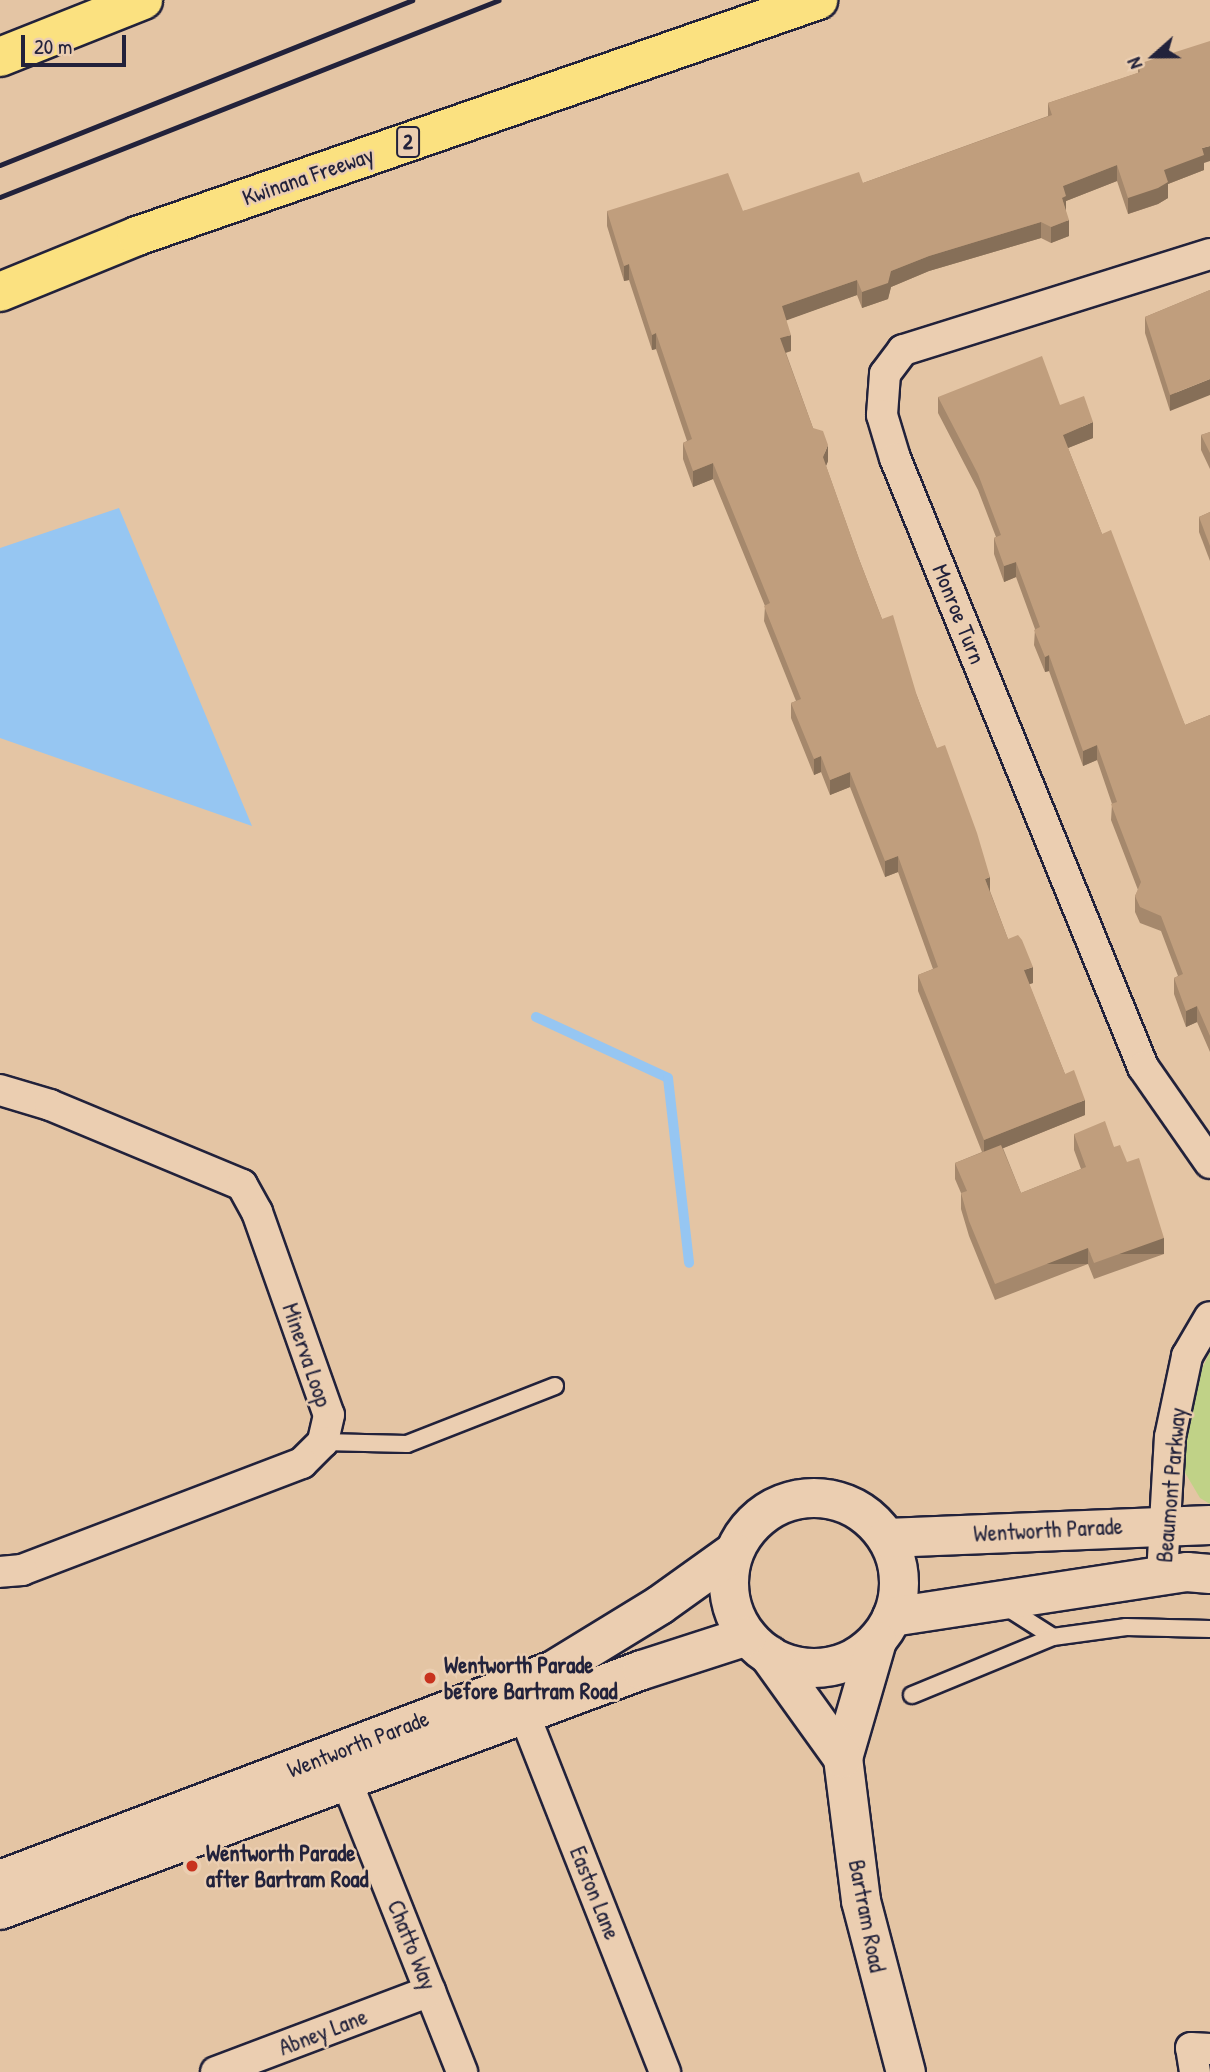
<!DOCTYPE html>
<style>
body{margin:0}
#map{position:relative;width:1210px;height:2072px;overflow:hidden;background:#e4c5a4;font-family:"Patrick Hand",sans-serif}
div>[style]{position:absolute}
.green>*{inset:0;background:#c0d287}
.water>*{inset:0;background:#96c6f2}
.stream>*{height:10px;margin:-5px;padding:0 5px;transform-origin:5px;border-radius:5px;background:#96c6f2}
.roads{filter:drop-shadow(2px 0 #22223b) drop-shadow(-2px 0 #22223b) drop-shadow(0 2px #22223b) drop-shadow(0 -2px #22223b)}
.service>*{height:16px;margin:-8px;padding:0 8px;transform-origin:8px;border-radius:8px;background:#ebceb1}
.minor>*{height:30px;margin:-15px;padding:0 15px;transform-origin:15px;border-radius:15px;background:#ebceb1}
.tertiary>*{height:38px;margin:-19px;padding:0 19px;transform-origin:19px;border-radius:19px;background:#ebceb1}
.tertiary>.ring{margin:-19px;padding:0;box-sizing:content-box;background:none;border:38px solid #ebceb1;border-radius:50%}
.motorway>*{height:38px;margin:-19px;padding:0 19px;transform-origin:19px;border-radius:19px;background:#fbe180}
.rail>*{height:5px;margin:-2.5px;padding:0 2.5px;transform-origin:2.5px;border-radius:2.5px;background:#22223b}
.wall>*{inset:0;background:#a5886c}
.shaded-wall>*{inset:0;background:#866f58;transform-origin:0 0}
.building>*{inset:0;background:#c09e7d}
.dots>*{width:19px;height:19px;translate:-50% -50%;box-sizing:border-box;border:4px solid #ebceb1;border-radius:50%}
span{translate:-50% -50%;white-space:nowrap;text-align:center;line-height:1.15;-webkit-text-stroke:5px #ebceb1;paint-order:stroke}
.shield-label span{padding:2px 5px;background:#ebceb1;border:2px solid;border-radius:5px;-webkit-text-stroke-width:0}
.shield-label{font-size:21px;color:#22223b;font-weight:700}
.street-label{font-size:23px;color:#22223b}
.poi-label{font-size:23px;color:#22223b;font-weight:700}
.left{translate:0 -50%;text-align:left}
.north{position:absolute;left:1119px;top:21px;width:70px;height:70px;-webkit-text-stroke:5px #ebceb1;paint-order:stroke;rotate:249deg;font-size:19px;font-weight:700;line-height:28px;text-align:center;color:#22223b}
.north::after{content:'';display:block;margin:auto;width:24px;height:32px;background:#22223b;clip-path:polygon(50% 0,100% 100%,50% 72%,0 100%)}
.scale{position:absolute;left:21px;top:35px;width:105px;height:32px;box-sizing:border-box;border:4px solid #22223b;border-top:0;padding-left:9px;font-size:21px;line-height:24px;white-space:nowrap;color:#22223b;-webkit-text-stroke:5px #ebceb1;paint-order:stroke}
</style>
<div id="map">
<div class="green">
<i style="clip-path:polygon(1210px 1352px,1210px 1504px,1200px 1498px,1184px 1471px,1183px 1444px,1198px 1377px)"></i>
</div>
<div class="water">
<i style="clip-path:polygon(119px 508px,252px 826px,0 738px,0 548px)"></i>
</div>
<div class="stream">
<i style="left:536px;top:1017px;width:145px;rotate:24.8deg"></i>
<i style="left:668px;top:1078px;width:186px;rotate:83.5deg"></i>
</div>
<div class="roads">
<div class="service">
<i style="left:323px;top:1442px;width:84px;rotate:1.4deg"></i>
<i style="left:407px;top:1444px;width:159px;rotate:-21.4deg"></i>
<i style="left:1003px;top:1605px;width:59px;rotate:32.6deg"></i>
<i style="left:1053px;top:1637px;width:74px;rotate:-7.8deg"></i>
<i style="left:1126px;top:1627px;width:84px;rotate:1.4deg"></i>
<i style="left:912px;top:1695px;width:152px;rotate:-22.4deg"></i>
</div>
<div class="minor">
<i style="left:1210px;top:254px;width:322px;rotate:162.6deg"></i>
<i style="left:903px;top:350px;width:30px;rotate:127deg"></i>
<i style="left:885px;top:374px;width:41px;rotate:94.2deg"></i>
<i style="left:882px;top:415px;width:45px;rotate:73.2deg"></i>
<i style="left:895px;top:458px;width:658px;rotate:67.84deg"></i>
<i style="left:1143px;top:1067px;width:117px;rotate:55.1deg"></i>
<i style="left:0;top:1090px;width:52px;rotate:16.7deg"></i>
<i style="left:50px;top:1105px;width:208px;rotate:22.6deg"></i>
<i style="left:242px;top:1185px;width:31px;rotate:61deg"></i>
<i style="left:257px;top:1212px;width:215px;rotate:70.5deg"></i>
<i style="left:329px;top:1415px;width:28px;rotate:103deg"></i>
<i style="left:323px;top:1442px;width:30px;rotate:135deg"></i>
<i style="left:302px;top:1463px;width:300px;rotate:159.1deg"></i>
<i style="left:22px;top:1570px;width:22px;rotate:175deg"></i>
<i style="left:1162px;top:1575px;width:138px;rotate:-86.7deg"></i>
<i style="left:1170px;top:1437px;width:83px;rotate:-78.1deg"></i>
<i style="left:1187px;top:1356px;width:45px;rotate:-59.5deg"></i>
<i style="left:524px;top:1714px;width:385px;rotate:68.5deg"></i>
<i style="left:346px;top:1780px;width:314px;rotate:68.3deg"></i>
<i style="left:216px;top:2072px;width:229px;rotate:-20.7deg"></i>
<i style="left:1195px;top:2072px;width:24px;rotate:-99deg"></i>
<i style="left:1191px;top:2048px;width:19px;rotate:3deg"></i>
</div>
<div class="tertiary">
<i class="ring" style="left:729px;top:1498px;width:132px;height:132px"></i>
<i style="left:887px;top:1538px;width:323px;rotate:-2.3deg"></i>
<i style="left:892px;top:1617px;width:298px;rotate:-8.7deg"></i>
<i style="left:1187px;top:1572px;width:23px;rotate:5deg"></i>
<i style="left:877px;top:1641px;width:122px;rotate:106.2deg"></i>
<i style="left:843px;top:1758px;width:144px;rotate:82.8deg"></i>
<i style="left:861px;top:1901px;width:177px;rotate:75.3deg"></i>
<i style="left:769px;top:1655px;width:127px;rotate:54.3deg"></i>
<i style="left:0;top:1880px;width:592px;rotate:-20.76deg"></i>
<i style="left:554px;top:1670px;width:124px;rotate:-31.5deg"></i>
<i style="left:660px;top:1605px;width:91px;rotate:-35.6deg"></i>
<i style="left:0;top:1910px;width:685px;rotate:-20.5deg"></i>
<i style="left:642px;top:1670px;width:110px;rotate:-17.9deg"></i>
</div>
<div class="motorway">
<i style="left:0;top:57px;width:154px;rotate:-21.7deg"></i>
<i style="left:0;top:292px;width:148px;rotate:-22.2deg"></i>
<i style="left:137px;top:236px;width:721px;rotate:-19.11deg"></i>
</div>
</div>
<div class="rail">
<i style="left:0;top:165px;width:444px;rotate:-21.8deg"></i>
<i style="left:0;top:197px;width:536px;rotate:-21.54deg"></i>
</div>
<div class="wall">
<i style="clip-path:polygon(1138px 64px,1204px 163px,1204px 170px,1168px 184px,1168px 198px,1158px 204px,1128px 214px,1117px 181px,1066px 201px,1066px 212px,1069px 236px,1051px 243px,1041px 238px,929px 271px,891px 287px,888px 299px,862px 308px,857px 295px,786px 320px,791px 351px,786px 353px,813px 428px,828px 461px,826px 466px,859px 559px,882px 619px,917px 696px,1008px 939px,1033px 983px,1029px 984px,1065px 1074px,1085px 1115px,1003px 1148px,1021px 1193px,1081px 1169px,1074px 1150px,1074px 1134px,1114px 1147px,1164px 1254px,1094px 1279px,1088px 1264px,995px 1300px,969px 1236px,961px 1209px,961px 1193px,955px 1179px,955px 1163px,982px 1152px,918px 991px,918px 975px,933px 969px,898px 872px,885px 877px,850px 787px,830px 795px,821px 772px,814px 775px,791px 718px,791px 703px,796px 701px,764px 621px,765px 606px,713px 479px,693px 487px,683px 459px,683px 443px,687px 441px,656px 349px,652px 350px,629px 280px,624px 281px,607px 226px,607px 211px,743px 211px,863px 183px,1048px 116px,1048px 103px,1138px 73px)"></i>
<i style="clip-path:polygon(1210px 290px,1170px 411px,1145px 333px,1145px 317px)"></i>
<i style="clip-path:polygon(938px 397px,1060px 405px,1093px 438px,1068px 448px,1102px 534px,1185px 725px,1210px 715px,1210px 1052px,1197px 1022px,1186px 1027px,1174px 994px,1174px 978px,1178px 976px,1161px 931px,1140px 923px,1135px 912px,1135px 896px,1138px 890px,1111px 820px,1112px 804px,1097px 760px,1083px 766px,1049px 671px,1045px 672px,1034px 645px,1035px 629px,1016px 577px,1004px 582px,994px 554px,994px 538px,996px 537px,978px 490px,938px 413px)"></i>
<i style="clip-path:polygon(1210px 432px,1210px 469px,1201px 450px,1201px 435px)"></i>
<i style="clip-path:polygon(1210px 512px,1210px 561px,1199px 532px,1199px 517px)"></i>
</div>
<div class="shaded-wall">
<i style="clip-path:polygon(1210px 146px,1210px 161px,1204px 163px,1204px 170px,1168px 184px,1168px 198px,1158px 204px,1128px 214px,1128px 198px,1164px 170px,1202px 148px)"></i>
<i style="clip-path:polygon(1117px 165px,1117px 181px,1066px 201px,1066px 212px,1062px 198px,1063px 186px)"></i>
<i style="clip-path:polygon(1069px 220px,1069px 236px,1051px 243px,1051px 227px)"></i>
<i style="clip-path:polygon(1041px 222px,1041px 238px,929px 271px,891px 287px,888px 299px,862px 308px,862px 292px,891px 271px,929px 256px)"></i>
<i style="clip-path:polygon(629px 264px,629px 280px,624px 281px,624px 266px)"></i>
<i style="clip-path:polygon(857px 280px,857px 295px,782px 322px,782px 306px)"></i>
<i style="clip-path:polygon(656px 333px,656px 349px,652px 350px,652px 335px)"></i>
<i style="clip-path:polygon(791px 335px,791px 351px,780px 354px,780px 338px)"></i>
<i style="clip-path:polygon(1210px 379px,1210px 395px,1170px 411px,1170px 395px)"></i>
<i style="clip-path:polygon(1093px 422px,1093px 438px,1063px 450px,1063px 435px)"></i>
<i style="clip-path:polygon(828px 445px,828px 461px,823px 473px,823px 457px)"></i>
<i style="clip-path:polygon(713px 463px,713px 479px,693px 487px,693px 471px)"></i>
<i style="clip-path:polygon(1016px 562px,1016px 577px,1004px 582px,1004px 566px)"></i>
<i style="clip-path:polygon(1049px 655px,1049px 671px,1045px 672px,1045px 657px)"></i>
<i style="clip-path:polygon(1097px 745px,1097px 760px,1083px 766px,1083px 751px)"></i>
<i style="clip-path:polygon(821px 756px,821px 772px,814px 775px,814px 759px)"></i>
<i style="clip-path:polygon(850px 772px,850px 787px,830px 795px,830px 780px)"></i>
<i style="clip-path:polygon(898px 856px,898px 872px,885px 877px,885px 861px)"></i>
<i style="clip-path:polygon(990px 877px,990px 893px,985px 879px)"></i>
<i style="clip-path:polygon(1033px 967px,1033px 983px,1024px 986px,1024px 970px)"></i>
<i style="clip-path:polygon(1197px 1006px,1197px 1022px,1186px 1027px,1186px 1011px)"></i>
<i style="clip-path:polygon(1085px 1100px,1085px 1115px,984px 1156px,984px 1140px)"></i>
<i style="left:1164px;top:1238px;width:16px;height:74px;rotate:90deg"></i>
<i style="left:1088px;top:1248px;width:16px;height:100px;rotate:90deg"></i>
</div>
<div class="building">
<i style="clip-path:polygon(1210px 41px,1210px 146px,1202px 148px,1204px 155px,1164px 170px,1168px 182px,1158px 188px,1128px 198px,1117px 165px,1063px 186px,1066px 196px,1062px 198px,1069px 220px,1051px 227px,1041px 222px,929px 256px,891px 271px,888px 283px,862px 292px,857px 280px,782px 306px,791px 335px,780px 338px,813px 428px,823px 431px,828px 445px,823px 457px,859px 559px,882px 619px,893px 615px,917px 696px,937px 748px,945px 745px,977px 833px,990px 877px,985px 879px,1008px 939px,1018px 935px,1022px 940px,1033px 967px,1024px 970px,1065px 1074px,1074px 1070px,1085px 1100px,984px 1140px,918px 975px,938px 967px,898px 856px,885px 861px,850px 772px,830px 780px,821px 756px,814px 759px,791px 703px,801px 699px,764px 606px,770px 603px,713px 463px,693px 471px,683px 443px,692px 439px,656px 333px,652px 335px,629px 264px,624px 266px,607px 211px,728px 173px,743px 211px,859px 172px,863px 183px,1052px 115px,1048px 103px,1140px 72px,1138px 64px)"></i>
<i style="clip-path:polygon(1210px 290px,1210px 379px,1170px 395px,1145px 317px)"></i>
<i style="clip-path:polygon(1042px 356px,1060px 405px,1084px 396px,1093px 422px,1063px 435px,1102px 534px,1111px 530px,1185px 725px,1210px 715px,1210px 1036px,1197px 1006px,1186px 1011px,1174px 978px,1183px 974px,1161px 916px,1140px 907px,1135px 896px,1141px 882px,1111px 804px,1117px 802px,1097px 745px,1083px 751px,1049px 655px,1045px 657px,1034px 630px,1040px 627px,1016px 562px,1004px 566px,994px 538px,1001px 535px,978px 474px,938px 397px)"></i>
<i style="clip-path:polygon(1210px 432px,1210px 453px,1201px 435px)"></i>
<i style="clip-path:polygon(1210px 512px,1210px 546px,1199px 517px)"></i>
<i style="clip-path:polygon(1105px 1121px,1114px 1147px,1120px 1145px,1127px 1162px,1139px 1158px,1164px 1238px,1094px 1263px,1088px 1248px,995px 1284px,969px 1221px,961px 1193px,967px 1191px,955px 1163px,1001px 1145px,1021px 1193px,1086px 1167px,1074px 1134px)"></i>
</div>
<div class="dots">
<i style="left:430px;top:1678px;background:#c8321e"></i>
<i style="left:192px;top:1866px;background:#c8321e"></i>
</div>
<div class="shield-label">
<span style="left:408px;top:142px">2</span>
</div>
<div class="street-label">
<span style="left:308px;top:176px;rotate:-19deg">Kwinana Freeway</span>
<span style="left:959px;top:614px;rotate:68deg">Monroe Turn</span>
<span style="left:307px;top:1355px;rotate:71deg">Minerva Loop</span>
<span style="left:1171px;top:1485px;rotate:-85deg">Beaumont Parkway</span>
<span style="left:1048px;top:1530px;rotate:-3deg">Wentworth Parade</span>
<span style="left:358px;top:1744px;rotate:-21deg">Wentworth Parade</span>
<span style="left:595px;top:1893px;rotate:68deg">Easton Lane</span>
<span style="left:867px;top:1916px;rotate:79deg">Bartram Road</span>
<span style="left:412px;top:1945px;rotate:68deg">Chatto Way</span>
<span style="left:323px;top:2032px;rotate:-21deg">Abney Lane</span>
</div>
<div class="poi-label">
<span class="left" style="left:444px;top:1678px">Wentworth Parade<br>before Bartram Road</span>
<span class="left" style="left:206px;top:1866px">Wentworth Parade<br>after Bartram Road</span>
</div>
<div class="north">N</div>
<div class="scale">20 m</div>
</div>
